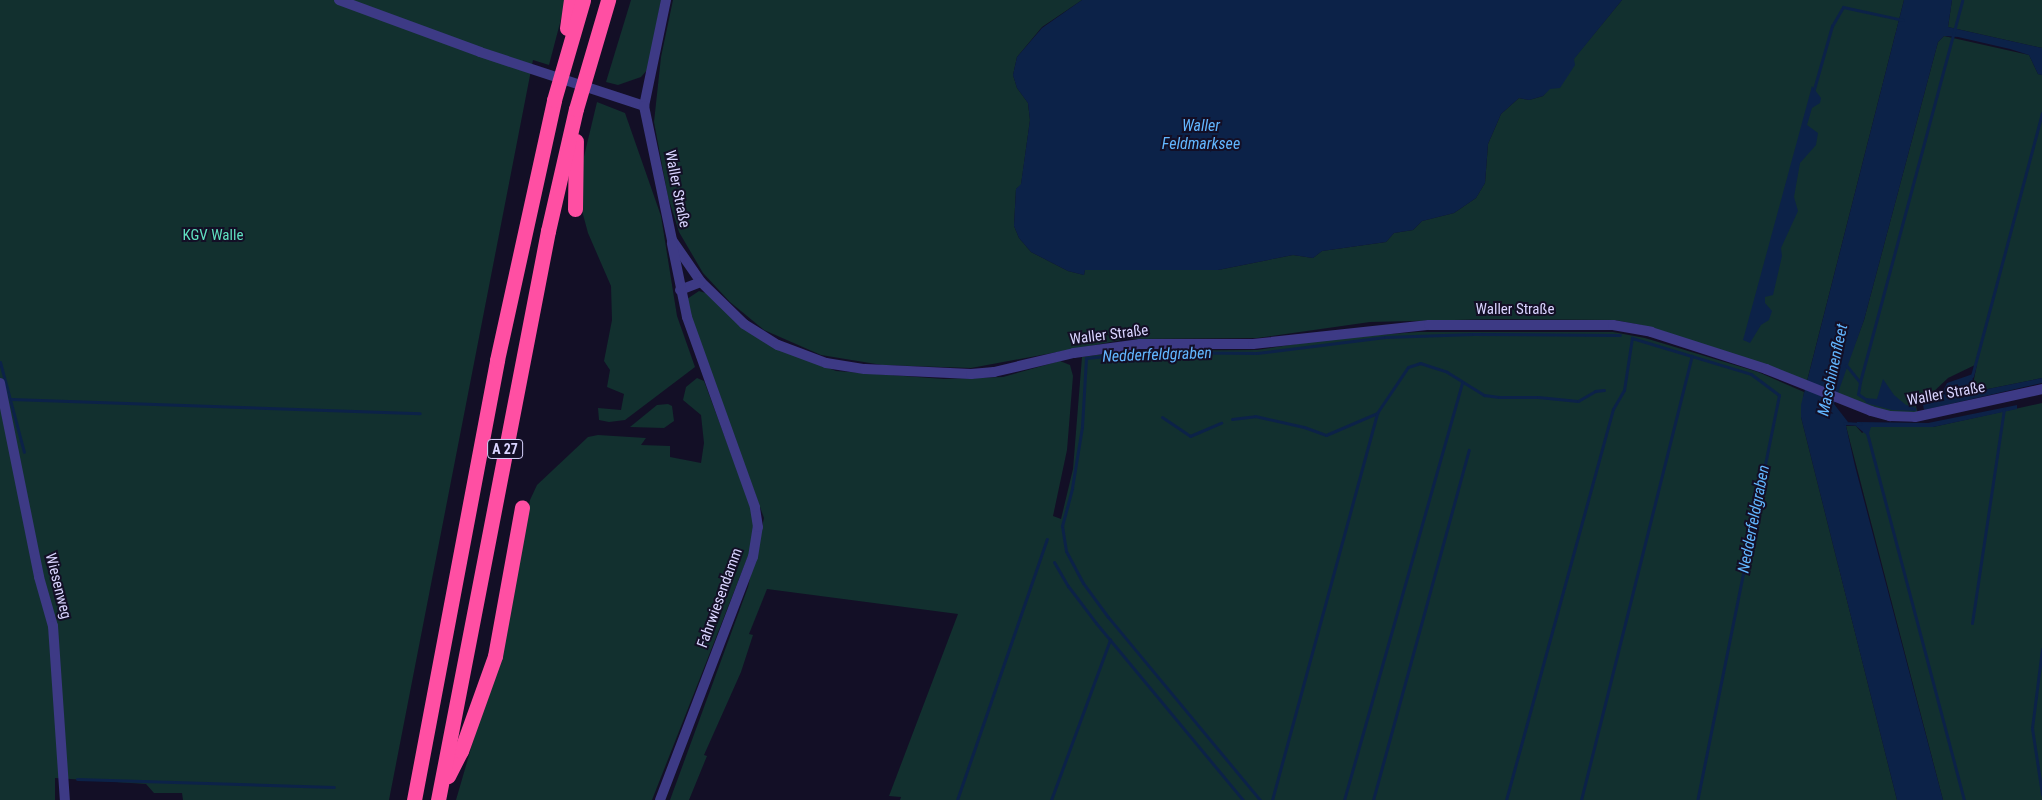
<!DOCTYPE html>
<meta charset="utf-8">
<style>
body{margin:0}
#map{position:relative;width:2042px;height:800px;overflow:hidden;background:#130f26;font-family:"Roboto Condensed",sans-serif}
div>[style]{position:absolute}
.green>*{inset:0;background:#12302f}
.water>*{inset:0;background:#0c2248}
.stream>*{height:3px;margin:-1.5px;padding:0 1.5px;transform-origin:1.5px;border-radius:1.5px;background:#0c2248}
.street>*{height:10px;margin:-5px;padding:0 5px;transform-origin:5px;border-radius:5px;background:#3d3a85}
.highway>*{height:15px;margin:-7.5px;padding:0 7.5px;transform-origin:7.5px;border-radius:7.5px;background:#ff4fa3}
span{translate:-50% -50%;white-space:nowrap;text-align:center;line-height:1.15;-webkit-text-stroke:4px #130f26;paint-order:stroke}
.shield-label span{padding:1px 4px;background:#130f26;border:1px solid;border-radius:4px;-webkit-text-stroke-width:0}
.shield-label{font-size:14px;color:#d9d4ff;font-weight:700}
.street-label{font-size:15px;color:#d9d4ff}
.park-label{font-size:15px;color:#5fe0c0}
.water-label{font-size:16px;color:#62b6ff;font-style:italic}
</style>
<div id="map">
<div class="green">
<i style="clip-path:polygon(0 0,566px 0,549px 65px,533px 60px,389px 800px,183px 800px,182px 793px,154px 793px,146px 784px,55px 778px,55px 800px,0 800px)"></i>
<i style="clip-path:polygon(631px 0,661px 0,648px 69px,641px 77px,618px 85px,606px 82px)"></i>
<i style="clip-path:polygon(673px 0,1082px 0,1042px 27px,1017px 57px,1013px 75px,1017px 88px,1028px 103px,1030px 120px,1021px 185px,1016px 189px,1014px 226px,1019px 238px,1031px 252px,1068px 271px,1084px 275px,1085px 270px,1218px 270px,1293px 255px,1313px 258px,1322px 251px,1386px 242px,1394px 233px,1413px 230px,1422px 221px,1454px 213px,1476px 198px,1485px 183px,1488px 144px,1501px 114px,1519px 98px,1529px 100px,1543px 96px,1622px 0,1904px 0,1807px 381px,1641px 325px,1615px 320px,1496px 319px,1370px 322px,1257px 338px,1127px 339px,971px 368px,882px 365px,821px 355px,764px 330px,730px 302px,703px 273px,679px 232px,668px 197px,654px 122px,661px 57px)"></i>
<i style="clip-path:polygon(1952px 0,2042px 0,2042px 48px,1948px 27px)"></i>
<i style="clip-path:polygon(1944px 36px,2029px 55px,2038px 74px,2042px 75px,2042px 378px,1978px 391px,1972px 389px,1977px 364px,1948px 378px,1929px 396px,1914px 398px,1918px 414px,1888px 412px,1836px 394px,1864px 320px,1938px 42px)"></i>
<i style="clip-path:polygon(597px 102px,625px 113px,661px 216px,677px 316px,695px 367px,625px 420px,609px 422px,599px 420px,598px 408px,621px 410px,624px 394px,607px 387px,610px 370px,604px 361px,612px 320px,611px 286px,588px 233px,581px 207px,581px 169px)"></i>
<i style="clip-path:polygon(699px 291px,709px 294px,778px 348px,836px 371px,944px 379px,1003px 377px,1060px 361px,1070px 365px,1073px 376px,1067px 450px,1053px 516px,1061px 519px,1073px 469px,1082px 357px,1126px 351px,1257px 350px,1336px 338px,1418px 332px,1613px 332px,1645px 338px,1758px 372px,1804px 392px,1801px 417px,1897px 800px,900px 800px,901px 797px,889px 796px,958px 614px,767px 589px,749px 634px,753px 635px,741px 672px,704px 755px,707px 756px,689px 800px,670px 800px,748px 587px,764px 518px,691px 319px,687px 299px)"></i>
<i style="clip-path:polygon(697px 378px,704px 381px,755px 518px,752px 546px,652px 800px,456px 800px,507px 624px,530px 500px,537px 485px,588px 437px,598px 435px,646px 438px,641px 445px,670px 446px,670px 457px,701px 463px,704px 443px,701px 415px,683px 400px,686px 387px)"></i>
<i style="clip-path:polygon(2042px 403px,2042px 800px,1943px 800px,1846px 426px,1856px 426px,1862px 433px,1871px 427px,1933px 427px)"></i>
<i style="clip-path:polygon(668px 404px,672px 406px,674px 421px,664px 428px,630px 427px,657px 405px)"></i>
</div>
<div class="water">
<i style="clip-path:polygon(1082px 0,1622px 0,1574px 59px,1575px 65px,1560px 88px,1550px 89px,1543px 96px,1529px 100px,1519px 98px,1501px 114px,1488px 144px,1485px 183px,1476px 198px,1454px 213px,1422px 221px,1413px 230px,1394px 233px,1386px 242px,1322px 251px,1313px 258px,1293px 255px,1218px 270px,1085px 270px,1084px 275px,1068px 271px,1031px 252px,1019px 238px,1014px 226px,1016px 189px,1021px 184px,1030px 120px,1028px 103px,1017px 88px,1013px 75px,1017px 57px,1042px 28px)"></i>
<i style="clip-path:polygon(1904px 0,1952px 0,1948px 27px,2042px 48px,2042px 75px,2038px 74px,2029px 55px,2010px 49px,1958px 37px,1944px 36px,1938px 42px,1864px 320px,1834px 404px,1848px 422px,1846px 426px,1855px 466px,1943px 800px,1897px 800px,1801px 417px,1801px 405px)"></i>
<i style="clip-path:polygon(1812px 86px,1821px 98px,1820px 103px,1812px 108px,1807px 125px,1818px 133px,1816px 145px,1800px 163px,1794px 197px,1798px 211px,1781px 248px,1782px 256px,1773px 295px,1765px 297px,1765px 303px,1772px 311px,1769px 320px,1761px 325px,1750px 343px,1743px 340px)"></i>
<i style="clip-path:polygon(1973px 374px,1972px 389px,1978px 391px,2042px 378px,2042px 383px,1924px 410px,1923px 405px,1939px 399px,1947px 383px)"></i>
<i style="clip-path:polygon(1883px 379px,1894px 395px,1906px 405px,1916px 408px,1916px 411px,1892px 410px,1866px 403px,1865px 398px,1877px 399px)"></i>
<i style="clip-path:polygon(2017px 405px,2017px 409px,1933px 427px,1871px 427px,1868px 436px,1856px 426px,1857px 422px,1928px 423px)"></i>
</div>
<div class="stream">
<i style="left:1814px;top:89px;width:66px;rotate:-74.1deg"></i>
<i style="left:1832px;top:26px;width:22px;rotate:-60deg"></i>
<i style="left:1843px;top:7px;width:61px;rotate:12.2deg"></i>
<i style="left:0;top:362px;width:93px;rotate:75.1deg"></i>
<i style="left:1846px;top:365px;width:22px;rotate:51deg"></i>
<i style="left:1860px;top:382px;width:12px;rotate:99deg"></i>
<i style="left:1858px;top:394px;width:11px;rotate:34deg"></i>
<i style="left:1972px;top:376px;width:272px;rotate:-75.1deg"></i>
<i style="left:1860px;top:382px;width:395px;rotate:-75deg"></i>
<i style="left:11px;top:399px;width:409px;rotate:2deg"></i>
<i style="left:1162px;top:417px;width:34px;rotate:34deg"></i>
<i style="left:1190px;top:436px;width:34px;rotate:-23deg"></i>
<i style="left:1232px;top:419px;width:23px;rotate:-7deg"></i>
<i style="left:1255px;top:416px;width:50px;rotate:12.7deg"></i>
<i style="left:1304px;top:427px;width:23px;rotate:20deg"></i>
<i style="left:1326px;top:435px;width:56px;rotate:-23.3deg"></i>
<i style="left:1377px;top:413px;width:55px;rotate:-56deg"></i>
<i style="left:1408px;top:367px;width:13px;rotate:-18deg"></i>
<i style="left:1420px;top:363px;width:28px;rotate:18deg"></i>
<i style="left:1447px;top:372px;width:44px;rotate:31.9deg"></i>
<i style="left:1484px;top:395px;width:15px;rotate:8deg"></i>
<i style="left:1499px;top:397px;width:39px"></i>
<i style="left:1538px;top:397px;width:40px;rotate:5.7deg"></i>
<i style="left:1578px;top:401px;width:20px;rotate:-30deg"></i>
<i style="left:1595px;top:391px;width:9px;rotate:-6deg"></i>
<i style="left:1844px;top:423px;width:17px;rotate:3deg"></i>
<i style="left:1867px;top:433px;width:380px;rotate:75.2deg"></i>
<i style="left:1054px;top:562px;width:28px;rotate:60deg"></i>
<i style="left:1068px;top:586px;width:46px;rotate:52.9deg"></i>
<i style="left:1096px;top:623px;width:230px;rotate:50.3deg"></i>
<i style="left:1972px;top:623px;width:216px;rotate:-81.5deg"></i>
<i style="left:2042px;top:649px;width:80px;rotate:97.2deg"></i>
<i style="left:2032px;top:728px;width:67px;rotate:81.4deg"></i>
<i style="left:77px;top:779px;width:257px;rotate:1.8deg"></i>
<i style="left:957px;top:800px;width:276px;rotate:-71deg"></i>
<i style="left:1051px;top:800px;width:171px;rotate:-69.8deg"></i>
<i style="left:1260px;top:800px;width:238px;rotate:-129.7deg"></i>
<i style="left:1108px;top:617px;width:42px;rotate:-126.3deg"></i>
<i style="left:1083px;top:583px;width:36px;rotate:-118deg"></i>
<i style="left:1066px;top:551px;width:25px;rotate:-99deg"></i>
<i style="left:1062px;top:526px;width:39px;rotate:-75deg"></i>
<i style="left:1072px;top:488px;width:62px;rotate:-80.7deg"></i>
<i style="left:1082px;top:427px;width:69px;rotate:-86.7deg"></i>
<i style="left:1086px;top:358px;width:59px;rotate:-5.8deg"></i>
<i style="left:1145px;top:352px;width:112px;rotate:0.5deg"></i>
<i style="left:1257px;top:353px;width:129px;rotate:-7.1deg"></i>
<i style="left:1385px;top:337px;width:88px;rotate:-2deg"></i>
<i style="left:1473px;top:334px;width:147px;rotate:0.4deg"></i>
<i style="left:1272px;top:800px;width:400px;rotate:-74.8deg"></i>
<i style="left:1344px;top:800px;width:434px;rotate:-74.2deg"></i>
<i style="left:1373px;top:800px;width:363px;rotate:-74.7deg"></i>
<i style="left:1506px;top:800px;width:405px;rotate:-74.7deg"></i>
<i style="left:1613px;top:409px;width:22px;rotate:-60deg"></i>
<i style="left:1624px;top:390px;width:53px;rotate:-81.3deg"></i>
<i style="left:1632px;top:338px;width:124px;rotate:16.8deg"></i>
<i style="left:1751px;top:374px;width:35px;rotate:37deg"></i>
<i style="left:1779px;top:395px;width:413px;rotate:101.4deg"></i>
<i style="left:1581px;top:800px;width:458px;rotate:-76deg"></i>
</div>
<div class="street">
<i style="left:339px;top:0;width:150px;rotate:20.2deg"></i>
<i style="left:480px;top:52px;width:173px;rotate:18.2deg"></i>
<i style="left:666px;top:0;width:108px;rotate:101.7deg"></i>
<i style="left:644px;top:106px;width:137px;rotate:78.2deg"></i>
<i style="left:672px;top:240px;width:51px;rotate:55.4deg"></i>
<i style="left:701px;top:282px;width:60px;rotate:44.3deg"></i>
<i style="left:744px;top:324px;width:40px;rotate:32deg"></i>
<i style="left:778px;top:345px;width:51px;rotate:20.6deg"></i>
<i style="left:826px;top:363px;width:39px;rotate:9deg"></i>
<i style="left:865px;top:369px;width:106px;rotate:2.7deg"></i>
<i style="left:971px;top:374px;width:23px;rotate:-5deg"></i>
<i style="left:994px;top:372px;width:82px;rotate:-13.4deg"></i>
<i style="left:1074px;top:353px;width:67px;rotate:-7.8deg"></i>
<i style="left:1140px;top:344px;width:113px"></i>
<i style="left:1253px;top:344px;width:177px;rotate:-6.2deg"></i>
<i style="left:1429px;top:325px;width:184px"></i>
<i style="left:1613px;top:325px;width:39px;rotate:10deg"></i>
<i style="left:1651px;top:332px;width:121px;rotate:17.8deg"></i>
<i style="left:1766px;top:369px;width:113px;rotate:21.8deg"></i>
<i style="left:1871px;top:411px;width:20px;rotate:15deg"></i>
<i style="left:1890px;top:416px;width:25px;rotate:2deg"></i>
<i style="left:1915px;top:417px;width:130px;rotate:-12.4deg"></i>
<i style="left:680px;top:290px;width:22px;rotate:-21deg"></i>
<i style="left:0;top:383px;width:198px;rotate:78.6deg"></i>
<i style="left:39px;top:577px;width:51px;rotate:74.1deg"></i>
<i style="left:53px;top:626px;width:174px;rotate:86.1deg"></i>
<i style="left:660px;top:800px;width:260px;rotate:-69.1deg"></i>
<i style="left:753px;top:557px;width:30px;rotate:-81deg"></i>
<i style="left:758px;top:527px;width:20px;rotate:-99deg"></i>
<i style="left:755px;top:507px;width:202px;rotate:-109.7deg"></i>
<i style="left:687px;top:317px;width:75px;rotate:-101.6deg"></i>
</div>
<div class="highway">
<i style="left:567px;top:28px;width:28px;rotate:-82deg"></i>
<i style="left:575px;top:209px;width:68px;rotate:-89.2deg"></i>
<i style="left:448px;top:776px;width:28px;rotate:-63deg"></i>
<i style="left:461px;top:751px;width:101px;rotate:-70.3deg"></i>
<i style="left:495px;top:656px;width:151px;rotate:-79.7deg"></i>
<i style="left:414px;top:800px;width:448px;rotate:-79.3deg"></i>
<i style="left:497px;top:360px;width:266px;rotate:-77.6deg"></i>
<i style="left:554px;top:100px;width:104px;rotate:-73.8deg"></i>
<i style="left:438px;top:800px;width:580px;rotate:-79.06deg"></i>
<i style="left:548px;top:231px;width:125px;rotate:-77.1deg"></i>
<i style="left:576px;top:109px;width:114px;rotate:-73.6deg"></i>
</div>
<div class="shield-label">
<span style="left:505px;top:449px">A 27</span>
</div>
<div class="street-label">
<span style="left:677px;top:189px;rotate:79deg">Waller Straße</span>
<span style="left:1515px;top:310px">Waller Straße</span>
<span style="left:1109px;top:335px;rotate:-7deg">Waller Straße</span>
<span style="left:1946px;top:394px;rotate:-10deg">Waller Straße</span>
<span style="left:58px;top:586px;rotate:76deg">Wiesenweg</span>
<span style="left:720px;top:598px;rotate:-70deg">Fahrwiesendamm</span>
</div>
<div class="park-label">
<span style="left:213px;top:236px">KGV Walle</span>
</div>
<div class="water-label">
<span style="left:1201px;top:135px">Waller<br>Feldmarksee</span>
<span style="left:1157px;top:355px;rotate:-2deg">Nedderfeldgraben</span>
<span style="left:1833px;top:370px;rotate:-78deg">Maschinenfleet</span>
<span style="left:1754px;top:519px;rotate:-79deg">Nedderfeldgraben</span>
</div>
</div>
